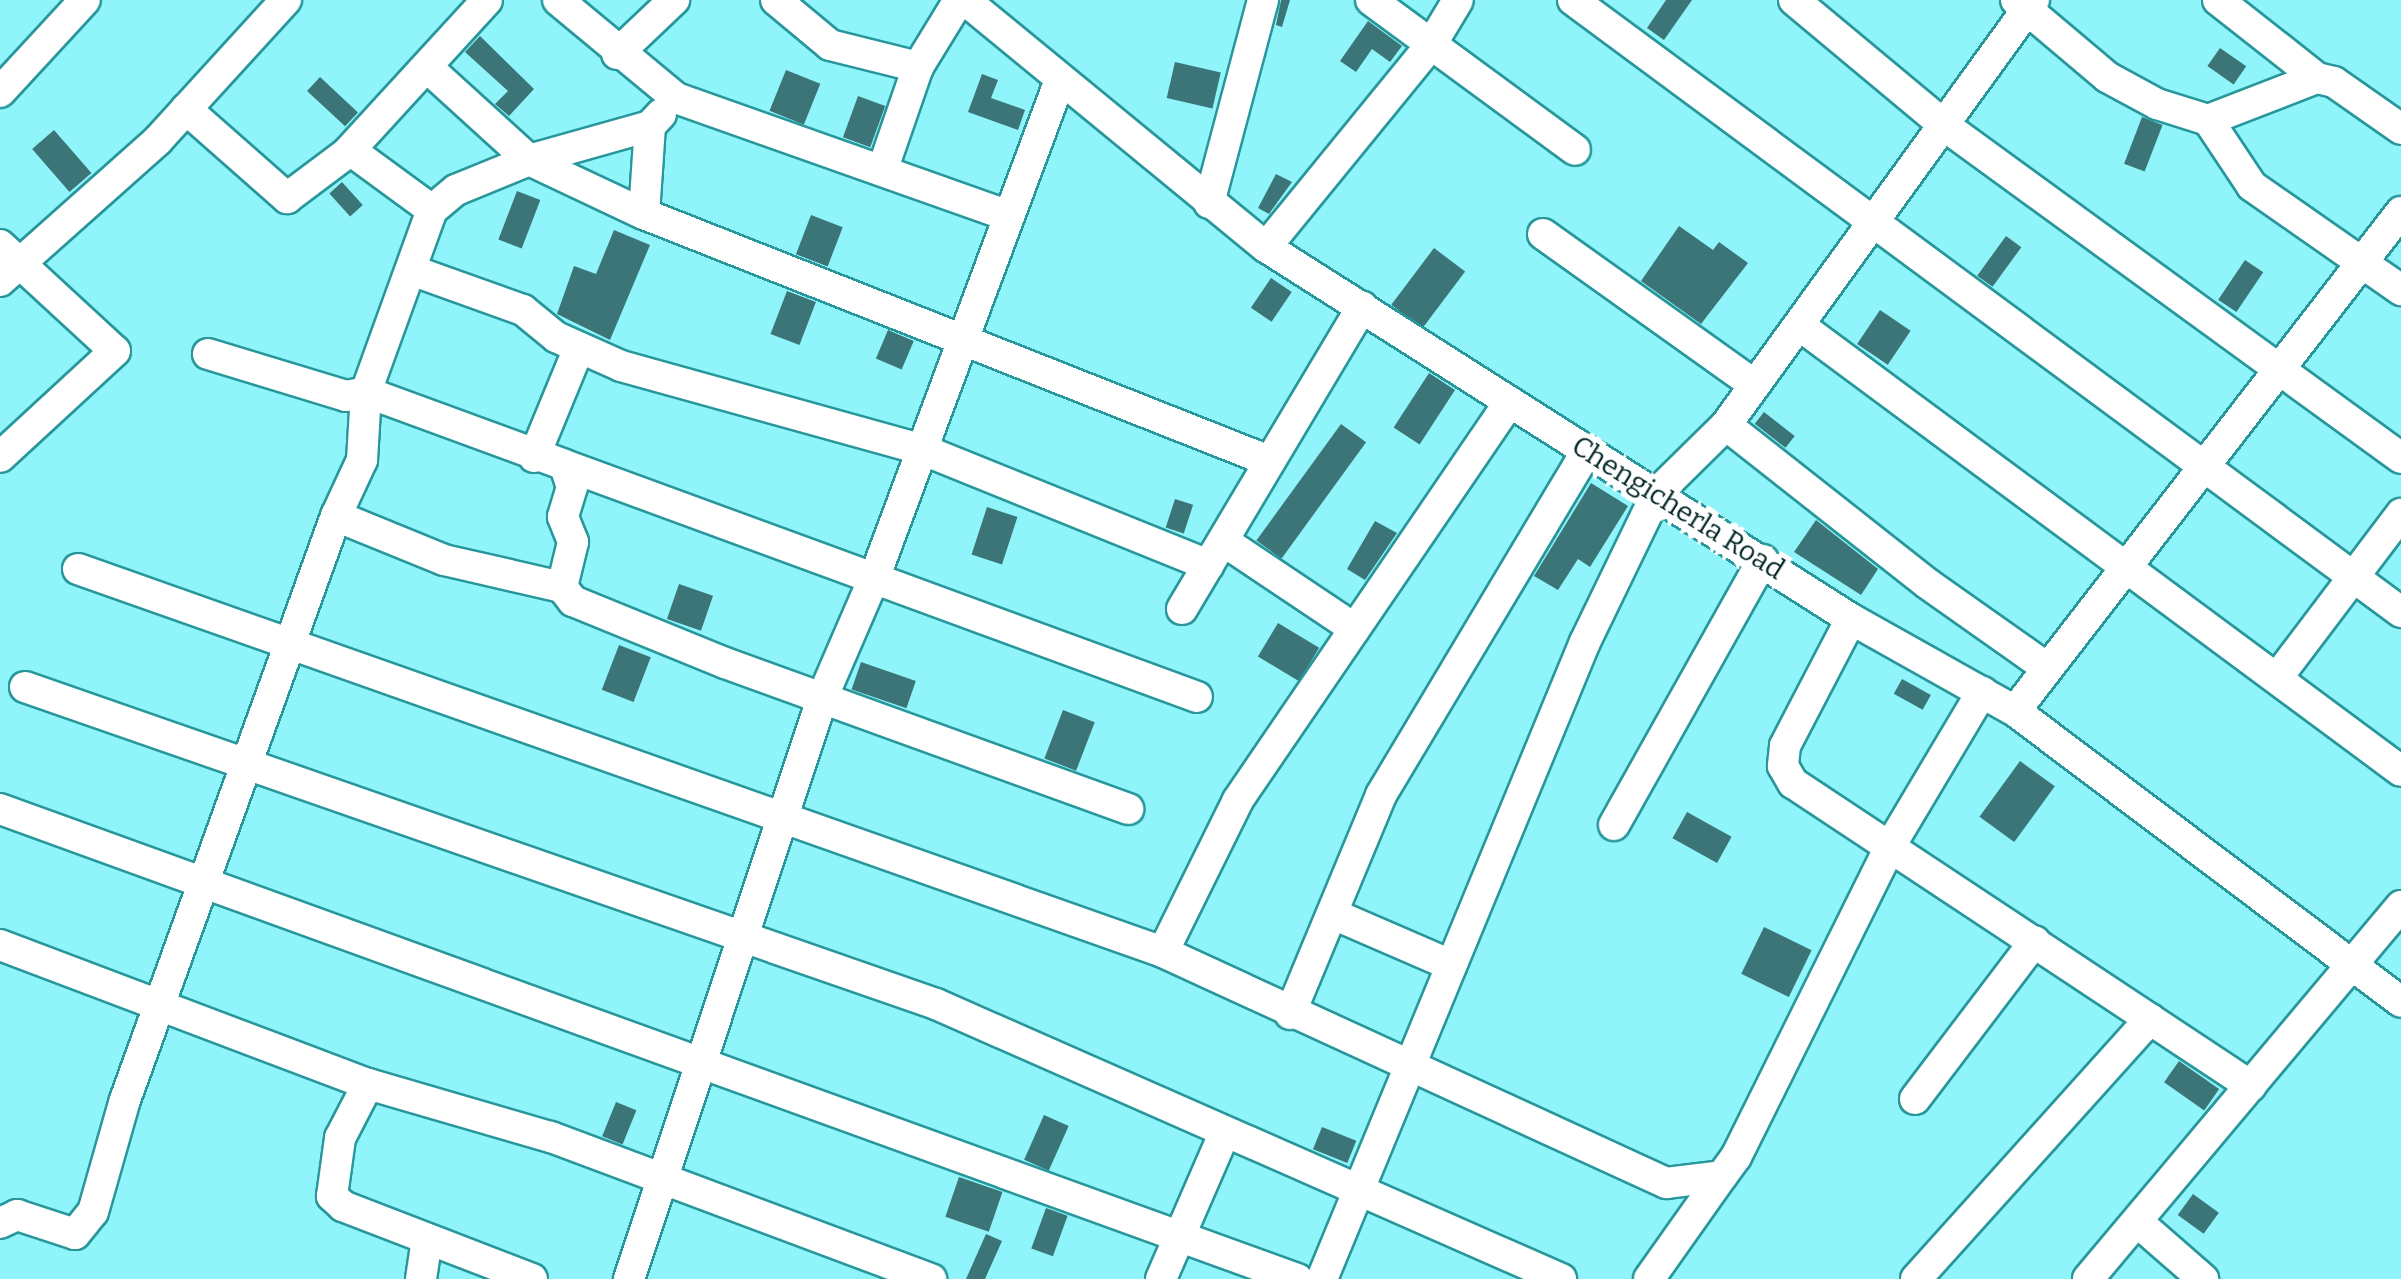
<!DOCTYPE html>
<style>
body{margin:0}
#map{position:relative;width:2401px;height:1279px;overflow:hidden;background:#90f5fa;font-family:Bitter,serif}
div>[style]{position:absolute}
.building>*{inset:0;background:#3c7577;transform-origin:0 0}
.roads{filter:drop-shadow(2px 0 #28979c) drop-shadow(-2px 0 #28979c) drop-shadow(0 2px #28979c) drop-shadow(0 -2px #28979c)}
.minor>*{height:30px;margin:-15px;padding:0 15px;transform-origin:15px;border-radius:15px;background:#fff}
span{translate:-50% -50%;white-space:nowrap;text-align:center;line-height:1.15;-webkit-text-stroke:10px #fff;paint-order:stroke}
.street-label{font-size:28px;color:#032526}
</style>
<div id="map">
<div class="building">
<i style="clip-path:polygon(1281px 0,1290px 0,1282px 27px,1276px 25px)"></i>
<i style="clip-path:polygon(1666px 0,1692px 0,1664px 40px,1647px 28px)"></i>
<i style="clip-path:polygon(1368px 21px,1402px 46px,1390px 62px,1372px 49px,1356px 72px,1340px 61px)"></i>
<i style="clip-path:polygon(480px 36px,534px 89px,509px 116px,495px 104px,508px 91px,465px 52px)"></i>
<i style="left:2220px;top:48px;width:32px;height:22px;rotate:35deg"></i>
<i style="left:1175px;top:62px;width:47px;height:37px;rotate:13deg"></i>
<i style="left:786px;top:70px;width:37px;height:44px;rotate:22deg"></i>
<i style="clip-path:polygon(982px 74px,998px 80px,991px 98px,1025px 110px,1018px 130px,968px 112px)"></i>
<i style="left:320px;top:77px;width:52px;height:19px;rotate:43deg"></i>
<i style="left:858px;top:96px;width:29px;height:44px;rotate:20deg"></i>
<i style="left:2142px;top:117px;width:22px;height:50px;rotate:21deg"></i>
<i style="left:54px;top:130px;width:57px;height:29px;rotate:49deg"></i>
<i style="clip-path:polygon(1276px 174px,1292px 182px,1269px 214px,1258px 208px)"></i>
<i style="left:342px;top:182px;width:31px;height:17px;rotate:48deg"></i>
<i style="left:517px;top:191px;width:25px;height:52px;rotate:21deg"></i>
<i style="left:811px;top:215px;width:34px;height:42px;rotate:21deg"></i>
<i style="clip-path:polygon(1679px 226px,1713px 250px,1719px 242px,1748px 263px,1701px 324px,1641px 281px)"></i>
<i style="clip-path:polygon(614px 230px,650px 245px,610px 340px,557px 314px,574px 266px,596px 274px)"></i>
<i style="left:2006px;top:236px;width:19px;height:49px;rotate:36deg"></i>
<i style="left:1434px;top:248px;width:39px;height:71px;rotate:37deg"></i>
<i style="left:2245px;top:260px;width:22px;height:48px;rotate:34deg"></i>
<i style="left:1271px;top:278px;width:25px;height:36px;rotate:34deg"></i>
<i style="left:787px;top:291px;width:31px;height:46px;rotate:21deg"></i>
<i style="left:1880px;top:310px;width:37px;height:41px;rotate:34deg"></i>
<i style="left:888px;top:330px;width:28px;height:31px;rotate:23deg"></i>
<i style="left:1429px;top:373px;width:31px;height:65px;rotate:33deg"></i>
<i style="left:1764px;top:412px;width:39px;height:15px;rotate:38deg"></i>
<i style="left:1341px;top:424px;width:31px;height:144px;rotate:36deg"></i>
<i style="clip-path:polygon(1591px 483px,1628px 506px,1590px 567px,1578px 559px,1558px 590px,1534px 576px)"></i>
<i style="left:1175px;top:499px;width:19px;height:30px;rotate:18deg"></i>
<i style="left:987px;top:507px;width:32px;height:50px;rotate:18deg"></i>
<i style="clip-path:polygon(1816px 520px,1878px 569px,1861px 595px,1794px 552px)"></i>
<i style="clip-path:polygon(1375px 521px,1397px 533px,1365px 580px,1347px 569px)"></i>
<i style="left:679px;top:584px;width:36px;height:37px;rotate:19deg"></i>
<i style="left:1278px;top:623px;width:48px;height:39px;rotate:31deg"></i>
<i style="left:619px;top:645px;width:34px;height:48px;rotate:21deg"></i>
<i style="left:861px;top:662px;width:58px;height:29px;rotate:19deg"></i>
<i style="left:1902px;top:679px;width:33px;height:17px;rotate:29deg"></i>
<i style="left:1063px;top:710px;width:34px;height:52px;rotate:21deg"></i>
<i style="left:2020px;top:761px;width:43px;height:69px;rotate:36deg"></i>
<i style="left:1687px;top:812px;width:51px;height:30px;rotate:29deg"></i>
<i style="left:1764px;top:927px;width:53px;height:52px;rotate:26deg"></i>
<i style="left:2179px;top:1061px;width:49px;height:26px;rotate:35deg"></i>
<i style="left:616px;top:1102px;width:22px;height:37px;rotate:22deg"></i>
<i style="left:1044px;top:1115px;width:27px;height:49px;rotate:24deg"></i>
<i style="left:1322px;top:1127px;width:37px;height:24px;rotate:22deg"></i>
<i style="left:959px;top:1177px;width:46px;height:42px;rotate:19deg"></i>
<i style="left:2193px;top:1194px;width:32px;height:26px;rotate:36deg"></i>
<i style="left:1046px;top:1208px;width:23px;height:43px;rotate:20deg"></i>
<i style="clip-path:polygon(986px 1234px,1002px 1241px,985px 1279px,966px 1279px)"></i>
</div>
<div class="roads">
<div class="minor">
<i style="left:558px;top:0;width:153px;rotate:39.7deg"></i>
<i style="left:676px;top:98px;width:350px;rotate:19.5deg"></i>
<i style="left:776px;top:0;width:70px;rotate:39.8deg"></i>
<i style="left:830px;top:45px;width:91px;rotate:14deg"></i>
<i style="left:965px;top:0;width:389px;rotate:39.4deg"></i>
<i style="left:1266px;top:247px;width:693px;rotate:32.45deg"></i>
<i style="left:1851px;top:619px;width:188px;rotate:29.3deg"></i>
<i style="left:2015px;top:711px;width:483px;rotate:37deg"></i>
<i style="left:1371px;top:0;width:253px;rotate:36.3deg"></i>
<i style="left:1573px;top:0;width:1030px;rotate:36.47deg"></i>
<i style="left:1794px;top:0;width:197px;rotate:39.8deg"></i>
<i style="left:1945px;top:126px;width:564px;rotate:36.06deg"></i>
<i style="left:2016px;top:0;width:119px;rotate:40.2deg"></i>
<i style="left:2107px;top:77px;width:57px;rotate:28.4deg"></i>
<i style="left:2157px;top:104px;width:53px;rotate:17.4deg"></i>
<i style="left:2208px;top:120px;width:117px;rotate:-21.1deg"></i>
<i style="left:2317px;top:78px;width:17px;rotate:13deg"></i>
<i style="left:2334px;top:82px;width:82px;rotate:35deg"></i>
<i style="left:2218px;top:0;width:126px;rotate:38.2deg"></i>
<i style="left:617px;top:54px;width:79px;rotate:-43.5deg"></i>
<i style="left:429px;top:69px;width:135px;rotate:42.3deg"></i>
<i style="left:529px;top:160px;width:127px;rotate:25.2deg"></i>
<i style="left:644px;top:214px;width:88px;rotate:-86.1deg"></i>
<i style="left:650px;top:126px;width:16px;rotate:-47deg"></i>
<i style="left:0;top:92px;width:125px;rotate:-47.3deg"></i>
<i style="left:186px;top:109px;width:135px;rotate:41.4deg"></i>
<i style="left:287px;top:198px;width:75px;rotate:-36.9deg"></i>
<i style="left:347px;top:153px;width:207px;rotate:-47.5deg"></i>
<i style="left:2208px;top:120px;width:79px;rotate:56.3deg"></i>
<i style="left:2252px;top:186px;width:182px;rotate:34.9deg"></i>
<i style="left:350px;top:150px;width:102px;rotate:36.2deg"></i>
<i style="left:883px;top:168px;width:107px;rotate:-70.9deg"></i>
<i style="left:918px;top:67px;width:79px;rotate:-58.5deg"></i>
<i style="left:1209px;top:203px;width:210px;rotate:-75.1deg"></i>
<i style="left:644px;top:214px;width:672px;rotate:21.56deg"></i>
<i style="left:1543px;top:234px;width:260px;rotate:35.5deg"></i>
<i style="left:0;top:245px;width:156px;rotate:42.7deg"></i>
<i style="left:115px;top:351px;width:156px;rotate:137.3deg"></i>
<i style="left:1266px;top:247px;width:261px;rotate:-50.8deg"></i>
<i style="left:1431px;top:45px;width:52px;rotate:-59deg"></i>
<i style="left:411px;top:270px;width:119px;rotate:19.7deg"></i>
<i style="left:523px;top:310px;width:43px;rotate:39.3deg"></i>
<i style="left:556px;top:337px;width:71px;rotate:24deg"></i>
<i style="left:621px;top:366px;width:311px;rotate:15.5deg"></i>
<i style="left:921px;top:449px;width:310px;rotate:22deg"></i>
<i style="left:0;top:281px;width:212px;rotate:-41.7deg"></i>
<i style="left:158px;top:140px;width:190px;rotate:-47.6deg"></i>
<i style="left:1799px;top:325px;width:749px;rotate:36.53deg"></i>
<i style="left:208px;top:354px;width:144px;rotate:16.9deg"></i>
<i style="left:346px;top:396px;width:20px;rotate:-11deg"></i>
<i style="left:366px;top:392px;width:885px;rotate:20.15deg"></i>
<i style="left:1726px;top:425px;width:257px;rotate:38.2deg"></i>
<i style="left:1928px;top:584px;width:146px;rotate:35.2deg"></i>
<i style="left:534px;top:457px;width:118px;rotate:-67.6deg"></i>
<i style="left:566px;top:469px;width:19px;rotate:72deg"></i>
<i style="left:572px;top:487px;width:31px;rotate:107deg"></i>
<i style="left:563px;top:517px;width:27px;rotate:68deg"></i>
<i style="left:573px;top:542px;width:46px;rotate:103.7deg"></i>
<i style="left:562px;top:587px;width:18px;rotate:52deg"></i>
<i style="left:573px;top:601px;width:164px;rotate:22.2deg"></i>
<i style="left:725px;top:663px;width:429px;rotate:19.9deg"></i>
<i style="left:336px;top:516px;width:117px;rotate:22.2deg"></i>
<i style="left:444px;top:560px;width:121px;rotate:12.9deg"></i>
<i style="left:1225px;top:542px;width:156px;rotate:33.8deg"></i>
<i style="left:78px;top:569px;width:1151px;rotate:19.44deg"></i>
<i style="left:1163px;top:952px;width:554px;rotate:24.67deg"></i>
<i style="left:1666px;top:1183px;width:56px;rotate:-7.1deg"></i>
<i style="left:1722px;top:1176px;width:24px;rotate:-54deg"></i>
<i style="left:1736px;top:1157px;width:351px;rotate:-63.6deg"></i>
<i style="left:1892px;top:843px;width:176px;rotate:-59.2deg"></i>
<i style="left:1182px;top:609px;width:352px;rotate:-59.2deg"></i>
<i style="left:1851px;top:619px;width:143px;rotate:117.5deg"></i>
<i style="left:1785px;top:746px;width:20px;rotate:96deg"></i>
<i style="left:1783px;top:766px;width:20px;rotate:60deg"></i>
<i style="left:1793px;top:783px;width:549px;rotate:33.49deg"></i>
<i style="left:2277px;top:678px;width:206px;rotate:-52.9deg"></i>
<i style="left:25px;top:687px;width:965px;rotate:19.19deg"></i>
<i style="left:936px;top:1004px;width:683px;rotate:23.75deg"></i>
<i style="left:2015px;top:711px;width:631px;rotate:-52.28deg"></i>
<i style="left:0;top:809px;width:1380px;rotate:19.92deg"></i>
<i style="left:1614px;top:825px;width:304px;rotate:-60.7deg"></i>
<i style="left:1333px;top:914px;width:129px;rotate:23.4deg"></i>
<i style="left:0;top:945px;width:393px;rotate:20.7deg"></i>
<i style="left:1163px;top:952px;width:169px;rotate:-63.7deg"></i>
<i style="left:1238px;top:800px;width:482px;rotate:-55.7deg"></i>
<i style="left:1290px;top:1014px;width:237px;rotate:-67.4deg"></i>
<i style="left:1381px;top:795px;width:400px;rotate:-59.1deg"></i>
<i style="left:1915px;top:1099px;width:198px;rotate:-52.8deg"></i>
<i style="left:0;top:1223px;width:19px;rotate:-25deg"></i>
<i style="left:17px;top:1215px;width:61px;rotate:18.1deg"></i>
<i style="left:75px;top:1234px;width:28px;rotate:-51deg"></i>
<i style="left:93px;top:1212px;width:116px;rotate:-74.1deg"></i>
<i style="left:125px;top:1100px;width:621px;rotate:-70.14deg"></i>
<i style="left:336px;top:516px;width:62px;rotate:-65.1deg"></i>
<i style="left:362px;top:460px;width:68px;rotate:-86.6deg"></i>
<i style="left:366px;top:392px;width:194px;rotate:-70.1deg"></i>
<i style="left:432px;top:210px;width:31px;rotate:-40deg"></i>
<i style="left:456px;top:190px;width:79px;rotate:-22.3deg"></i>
<i style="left:529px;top:160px;width:126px;rotate:-15.7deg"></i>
<i style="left:2140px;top:1224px;width:84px;rotate:41.1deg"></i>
<i style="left:421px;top:1279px;width:40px;rotate:-81.5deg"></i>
<i style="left:532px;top:1279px;width:203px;rotate:-158.9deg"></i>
<i style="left:343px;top:1206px;width:15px;rotate:-138deg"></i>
<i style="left:332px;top:1196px;width:59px;rotate:-82.1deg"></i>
<i style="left:340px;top:1138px;width:61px;rotate:-62.6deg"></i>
<i style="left:368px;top:1084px;width:191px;rotate:16.2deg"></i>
<i style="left:551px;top:1137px;width:406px;rotate:20.5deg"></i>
<i style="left:629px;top:1279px;width:614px;rotate:-71.59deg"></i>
<i style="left:823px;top:696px;width:131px;rotate:-66.6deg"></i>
<i style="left:875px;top:576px;width:529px;rotate:-69.55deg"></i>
<i style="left:1161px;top:1279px;width:158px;rotate:-66.5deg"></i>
<i style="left:1322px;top:1279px;width:689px;rotate:-67.57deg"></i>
<i style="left:1585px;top:642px;width:165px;rotate:-64.2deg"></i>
<i style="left:1657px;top:493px;width:97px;rotate:-44.6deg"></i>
<i style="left:1726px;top:425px;width:525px;rotate:-54.07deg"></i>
<i style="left:1649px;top:1279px;width:126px;rotate:-54.7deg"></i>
<i style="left:1916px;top:1279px;width:350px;rotate:-48deg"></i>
<i style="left:2088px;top:1279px;width:487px;rotate:-50deg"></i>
</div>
</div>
<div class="street-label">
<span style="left:1678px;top:508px;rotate:32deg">Chengicherla Road</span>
</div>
</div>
